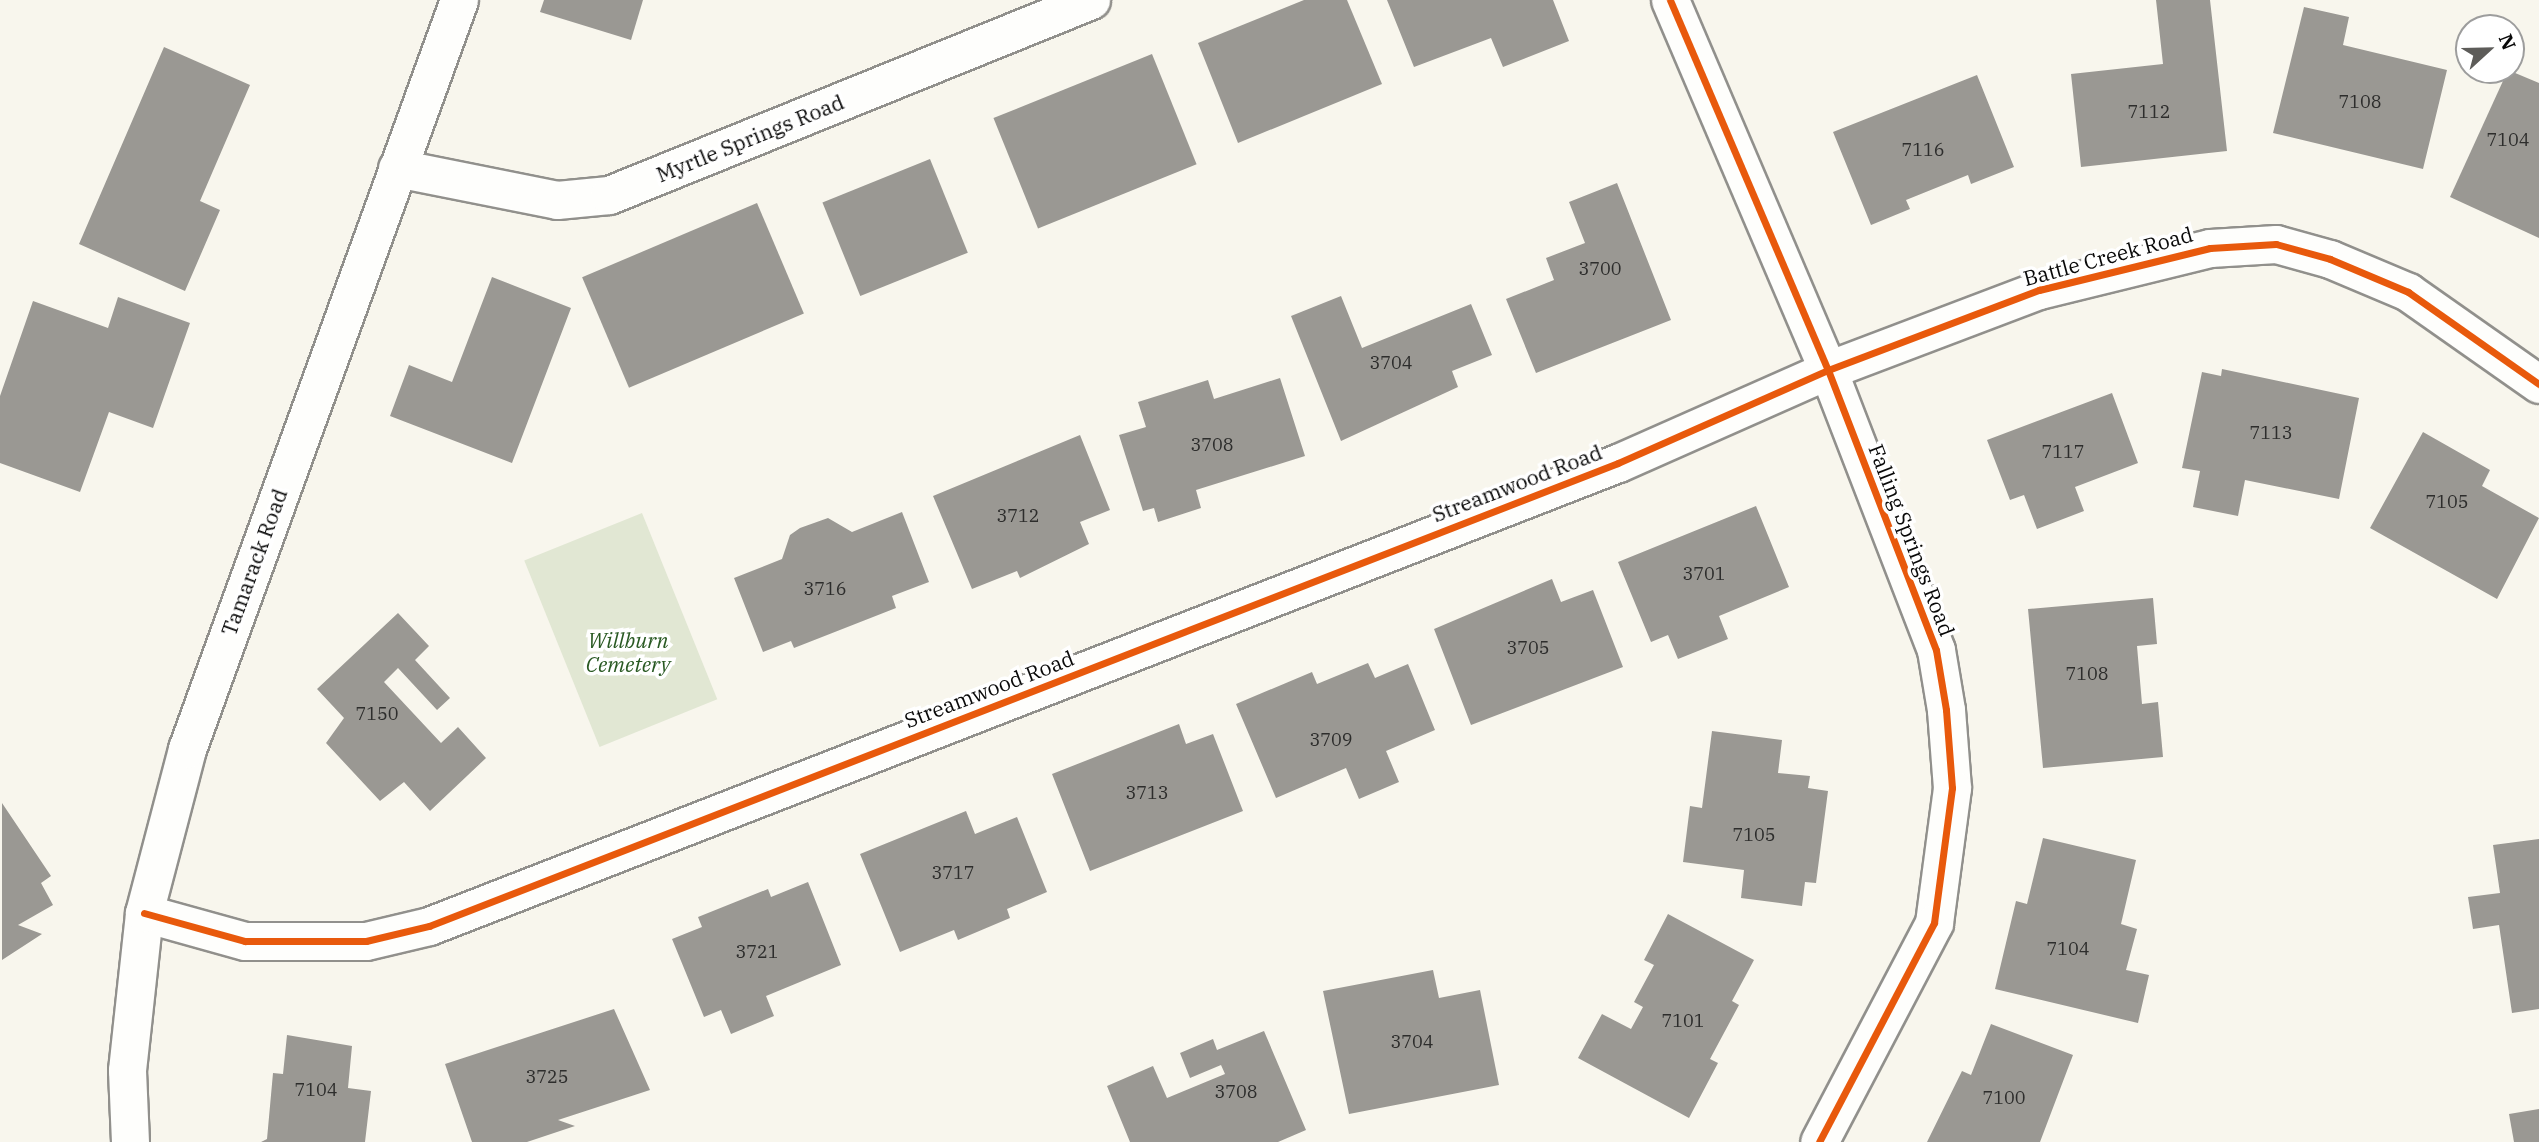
<!DOCTYPE html>
<style>
body{margin:0}
#map{position:relative;width:2539px;height:1142px;overflow:hidden;background:#f8f6ed;font-family:"IBM Plex Serif",serif}
div>[style]{position:absolute}
.cemetery>*{inset:0;background:#e1e7d3;transform-origin:0 0}
.building>*{inset:0;background:#9a9893;transform-origin:0 0}
.roads{filter:drop-shadow(2px 0 #91908c) drop-shadow(-2px 0 #91908c) drop-shadow(0 2px #91908c) drop-shadow(0 -2px #91908c)}
.minor>*{height:37px;margin:-18.5px;padding:0 18.5px;transform-origin:18.5px;border-radius:18.5px;background:#fefefc}
.cycleway>*{height:7px;margin:-3.5px;padding:0 3.5px;transform-origin:3.5px;border-radius:3.5px;background:#e8590c}
span{translate:-50% -50%;white-space:nowrap;text-align:center;line-height:1.15;-webkit-text-stroke:7px #fff;paint-order:stroke}
.number-label{font-size:18px;color:#2d2d2c}
.number-label span{-webkit-text-stroke-width:0}
.street-label{font-size:21px;color:#090909}
.park-label{font-size:21px;color:#295922;font-style:italic}
.north{position:absolute;left:2455px;top:14px;width:70px;height:70px;box-sizing:border-box;background:#fff;border:2px solid #9d9d9d;border-radius:50%;rotate:68deg;font-size:19px;font-weight:700;line-height:28px;text-align:center;color:#090909}
.north::after{content:'';display:block;margin:auto;width:24px;height:32px;background:#5d5c59;clip-path:polygon(50% 0,100% 100%,50% 72%,0 100%)}
</style>
<div id="map">
<div class="cemetery">
<i style="left:642px;top:513px;width:201px;height:127px;rotate:68deg"></i>
</div>
<div class="building">
<i style="clip-path:polygon(544px 0,643px 0,631px 40px,540px 12px)"></i>
<i style="clip-path:polygon(1304px 0,1347px 0,1382px 84px,1238px 143px,1198px 43px)"></i>
<i style="clip-path:polygon(1387px 0,1553px 0,1569px 41px,1503px 67px,1491px 38px,1414px 67px)"></i>
<i style="clip-path:polygon(2156px 0,2210px 0,2227px 151px,2081px 167px,2071px 74px,2163px 64px)"></i>
<i style="clip-path:polygon(2304px 7px,2349px 17px,2343px 45px,2447px 70px,2423px 169px,2273px 133px)"></i>
<i style="clip-path:polygon(164px 47px,250px 85px,200px 201px,220px 210px,185px 291px,79px 244px)"></i>
<i style="left:1152px;top:54px;width:119px;height:171px;rotate:68deg"></i>
<i style="clip-path:polygon(2508px 70px,2539px 83px,2539px 238px,2450px 197px)"></i>
<i style="clip-path:polygon(1977px 75px,2014px 167px,1971px 184px,1968px 175px,1906px 200px,1910px 209px,1871px 225px,1833px 132px)"></i>
<i style="left:930px;top:159px;width:101px;height:116px;rotate:68deg"></i>
<i style="clip-path:polygon(1617px 183px,1671px 320px,1536px 373px,1506px 299px,1554px 280px,1546px 258px,1585px 243px,1569px 202px)"></i>
<i style="left:757px;top:203px;width:120px;height:190px;rotate:67deg"></i>
<i style="clip-path:polygon(492px 277px,571px 308px,512px 463px,390px 416px,409px 365px,452px 382px)"></i>
<i style="clip-path:polygon(1341px 296px,1362px 348px,1471px 304px,1492px 355px,1452px 371px,1458px 387px,1341px 441px,1291px 316px)"></i>
<i style="clip-path:polygon(118px 297px,190px 323px,153px 428px,109px 412px,80px 492px,0 463px,0 396px,33px 301px,108px 328px)"></i>
<i style="clip-path:polygon(2222px 369px,2359px 398px,2339px 499px,2245px 480px,2238px 516px,2193px 507px,2200px 471px,2182px 468px,2202px 372px,2221px 376px)"></i>
<i style="clip-path:polygon(1280px 378px,1305px 456px,1196px 490px,1201px 508px,1158px 522px,1154px 508px,1143px 511px,1119px 435px,1146px 427px,1138px 402px,1208px 380px,1214px 399px)"></i>
<i style="clip-path:polygon(2112px 393px,2138px 463px,2075px 487px,2084px 511px,2037px 529px,2024px 495px,2010px 500px,1987px 440px)"></i>
<i style="clip-path:polygon(2423px 432px,2490px 470px,2482px 486px,2539px 518px,2497px 599px,2370px 528px)"></i>
<i style="clip-path:polygon(1080px 435px,1110px 510px,1080px 522px,1089px 544px,1020px 578px,1017px 571px,972px 589px,933px 496px)"></i>
<i style="clip-path:polygon(1756px 506px,1789px 587px,1719px 616px,1728px 639px,1678px 659px,1668px 635px,1651px 642px,1618px 562px)"></i>
<i style="clip-path:polygon(902px 512px,929px 582px,892px 596px,896px 608px,794px 648px,791px 641px,763px 652px,734px 578px,782px 559px,790px 535px,800px 528px,828px 518px,852px 532px)"></i>
<i style="clip-path:polygon(1552px 579px,1561px 602px,1593px 590px,1623px 667px,1471px 725px,1434px 629px)"></i>
<i style="clip-path:polygon(2153px 598px,2157px 644px,2137px 646px,2142px 704px,2158px 702px,2163px 757px,2043px 768px,2028px 609px)"></i>
<i style="clip-path:polygon(398px 613px,429px 646px,415px 660px,450px 698px,437px 710px,398px 668px,384px 682px,441px 743px,458px 727px,486px 758px,430px 811px,404px 782px,380px 801px,326px 743px,344px 718px,317px 689px)"></i>
<i style="clip-path:polygon(1368px 663px,1375px 678px,1408px 664px,1435px 730px,1386px 751px,1399px 782px,1359px 799px,1346px 768px,1276px 798px,1236px 704px,1312px 672px,1317px 684px)"></i>
<i style="clip-path:polygon(1179px 724px,1186px 744px,1213px 734px,1243px 811px,1090px 871px,1052px 774px)"></i>
<i style="clip-path:polygon(1712px 731px,1782px 740px,1778px 773px,1810px 776px,1808px 788px,1828px 791px,1816px 883px,1805px 882px,1802px 906px,1741px 898px,1744px 870px,1683px 862px,1690px 806px,1702px 808px)"></i>
<i style="clip-path:polygon(2px 803px,51px 876px,41px 883px,53px 905px,18px 925px,42px 934px,2px 960px)"></i>
<i style="clip-path:polygon(966px 811px,975px 834px,1017px 817px,1047px 892px,1007px 909px,1010px 918px,958px 940px,954px 930px,900px 952px,860px 854px)"></i>
<i style="clip-path:polygon(2043px 838px,2136px 860px,2121px 924px,2137px 929px,2126px 970px,2149px 975px,2138px 1023px,1995px 989px,2016px 901px,2027px 904px)"></i>
<i style="clip-path:polygon(2539px 839px,2539px 1009px,2512px 1013px,2499px 925px,2473px 929px,2468px 897px,2500px 893px,2493px 845px)"></i>
<i style="clip-path:polygon(808px 882px,841px 965px,766px 996px,774px 1016px,731px 1034px,721px 1010px,704px 1017px,672px 939px,702px 927px,698px 917px,768px 889px,771px 897px)"></i>
<i style="clip-path:polygon(1668px 914px,1754px 960px,1732px 1001px,1739px 1005px,1710px 1059px,1718px 1063px,1689px 1118px,1578px 1058px,1602px 1014px,1631px 1029px,1643px 1007px,1634px 1002px,1654px 965px,1644px 960px)"></i>
<i style="clip-path:polygon(1433px 970px,1439px 998px,1480px 990px,1499px 1085px,1349px 1114px,1323px 991px)"></i>
<i style="clip-path:polygon(614px 1009px,650px 1090px,558px 1120px,575px 1126px,527px 1142px,472px 1142px,445px 1064px)"></i>
<i style="clip-path:polygon(1991px 1024px,2073px 1055px,2040px 1142px,1927px 1142px,1962px 1071px,1971px 1075px)"></i>
<i style="clip-path:polygon(1264px 1031px,1306px 1130px,1278px 1142px,1130px 1142px,1107px 1086px,1153px 1066px,1167px 1098px,1225px 1074px,1221px 1065px,1190px 1078px,1180px 1053px,1213px 1039px,1217px 1050px)"></i>
<i style="clip-path:polygon(287px 1035px,352px 1046px,348px 1088px,371px 1091px,365px 1142px,261px 1142px,267px 1139px,273px 1073px,283px 1074px)"></i>
<i style="clip-path:polygon(2539px 1109px,2539px 1142px,2514px 1142px,2509px 1114px)"></i>
</div>
<div class="roads">
<div class="minor">
<i style="left:1670px;top:0;width:402px;rotate:66.9deg"></i>
<i style="left:1828px;top:370px;width:300px;rotate:68.9deg"></i>
<i style="left:1936px;top:650px;width:61px;rotate:80.5deg"></i>
<i style="left:1946px;top:710px;width:78px;rotate:85.6deg"></i>
<i style="left:1952px;top:788px;width:136px;rotate:97.6deg"></i>
<i style="left:1934px;top:923px;width:247px;rotate:117.7deg"></i>
<i style="left:397px;top:168px;width:163px;rotate:11.3deg"></i>
<i style="left:557px;top:200px;width:52px;rotate:-5.5deg"></i>
<i style="left:609px;top:195px;width:520px;rotate:-22.03deg"></i>
<i style="left:144px;top:913px;width:105px;rotate:15.5deg"></i>
<i style="left:245px;top:941px;width:121px"></i>
<i style="left:366px;top:941px;width:65px;rotate:-13.4deg"></i>
<i style="left:429px;top:926px;width:1276px;rotate:-21.28deg"></i>
<i style="left:1618px;top:463px;width:230px;rotate:-23.9deg"></i>
<i style="left:1828px;top:370px;width:226px;rotate:-20.8deg"></i>
<i style="left:2039px;top:290px;width:176px;rotate:-13.8deg"></i>
<i style="left:2210px;top:248px;width:66px;rotate:-3.5deg"></i>
<i style="left:2276px;top:244px;width:56px;rotate:15.5deg"></i>
<i style="left:2330px;top:259px;width:85px;rotate:22.9deg"></i>
<i style="left:2408px;top:292px;width:160px;rotate:35.1deg"></i>
<i style="left:130px;top:1142px;width:72px;rotate:-92.4deg"></i>
<i style="left:127px;top:1070px;width:158px;rotate:-83.8deg"></i>
<i style="left:144px;top:913px;width:170px;rotate:-75.3deg"></i>
<i style="left:187px;top:749px;width:797px;rotate:-70.04deg"></i>
</div>
</div>
<div class="cycleway">
<i style="left:1670px;top:0;width:402px;rotate:66.9deg"></i>
<i style="left:1828px;top:370px;width:300px;rotate:68.9deg"></i>
<i style="left:1936px;top:650px;width:61px;rotate:80.5deg"></i>
<i style="left:1946px;top:710px;width:78px;rotate:85.6deg"></i>
<i style="left:1952px;top:788px;width:136px;rotate:97.6deg"></i>
<i style="left:1934px;top:923px;width:247px;rotate:117.7deg"></i>
<i style="left:144px;top:913px;width:105px;rotate:15.5deg"></i>
<i style="left:245px;top:941px;width:121px"></i>
<i style="left:366px;top:941px;width:65px;rotate:-13.4deg"></i>
<i style="left:429px;top:926px;width:1276px;rotate:-21.28deg"></i>
<i style="left:1618px;top:463px;width:230px;rotate:-23.9deg"></i>
<i style="left:1828px;top:370px;width:226px;rotate:-20.8deg"></i>
<i style="left:2039px;top:290px;width:176px;rotate:-13.8deg"></i>
<i style="left:2210px;top:248px;width:66px;rotate:-3.5deg"></i>
<i style="left:2276px;top:244px;width:56px;rotate:15.5deg"></i>
<i style="left:2330px;top:259px;width:85px;rotate:22.9deg"></i>
<i style="left:2408px;top:292px;width:160px;rotate:35.1deg"></i>
</div>
<div class="number-label">
<span style="left:2360px;top:102px">7108</span>
<span style="left:2149px;top:112px">7112</span>
<span style="left:2508px;top:140px">7104</span>
<span style="left:1923px;top:150px">7116</span>
<span style="left:1600px;top:269px">3700</span>
<span style="left:1391px;top:363px">3704</span>
<span style="left:2271px;top:433px">7113</span>
<span style="left:1212px;top:445px">3708</span>
<span style="left:2063px;top:452px">7117</span>
<span style="left:2447px;top:502px">7105</span>
<span style="left:1018px;top:516px">3712</span>
<span style="left:1704px;top:574px">3701</span>
<span style="left:825px;top:589px">3716</span>
<span style="left:1528px;top:648px">3705</span>
<span style="left:2087px;top:674px">7108</span>
<span style="left:377px;top:714px">7150</span>
<span style="left:1331px;top:740px">3709</span>
<span style="left:1147px;top:793px">3713</span>
<span style="left:1754px;top:835px">7105</span>
<span style="left:953px;top:873px">3717</span>
<span style="left:2068px;top:949px">7104</span>
<span style="left:757px;top:952px">3721</span>
<span style="left:1683px;top:1021px">7101</span>
<span style="left:1412px;top:1042px">3704</span>
<span style="left:547px;top:1077px">3725</span>
<span style="left:316px;top:1090px">7104</span>
<span style="left:1236px;top:1092px">3708</span>
<span style="left:2004px;top:1098px">7100</span>
</div>
<div class="street-label">
<span style="left:750px;top:138px;rotate:-22deg">Myrtle Springs Road</span>
<span style="left:2108px;top:256px;rotate:-15deg">Battle Creek Road</span>
<span style="left:1517px;top:483px;rotate:-21deg">Streamwood Road</span>
<span style="left:1912px;top:540px;rotate:69deg">Falling Springs Road</span>
<span style="left:254px;top:562px;rotate:-70deg">Tamarack Road</span>
<span style="left:989px;top:689px;rotate:-21deg">Streamwood Road</span>
</div>
<div class="park-label">
<span style="left:628px;top:652px">Willburn<br>Cemetery</span>
</div>
<div class="north">N</div>
</div>
